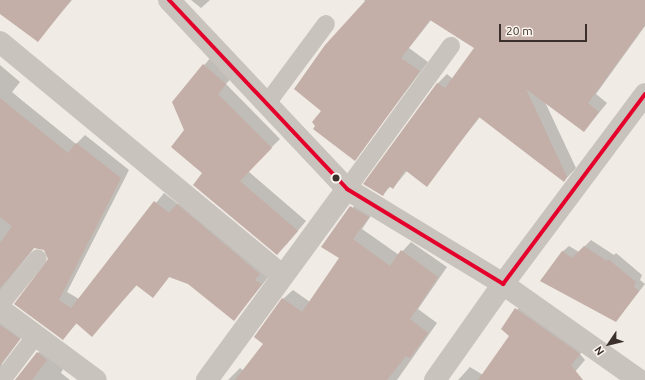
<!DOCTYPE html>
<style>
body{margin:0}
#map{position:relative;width:645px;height:380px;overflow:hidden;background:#f0ebe5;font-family:Ubuntu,sans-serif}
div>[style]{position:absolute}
.shadow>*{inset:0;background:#0003}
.building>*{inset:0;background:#c3afa7}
.service>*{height:18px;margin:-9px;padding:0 9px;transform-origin:9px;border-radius:9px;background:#c9c3be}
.minor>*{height:22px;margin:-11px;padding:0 11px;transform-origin:11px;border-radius:11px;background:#c9c3be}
.tertiary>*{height:22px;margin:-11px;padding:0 11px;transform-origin:11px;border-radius:11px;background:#c9c3be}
.bus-1>*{height:4px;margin:-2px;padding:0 2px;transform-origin:2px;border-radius:2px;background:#e4002b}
.dots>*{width:11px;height:11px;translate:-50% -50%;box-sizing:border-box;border:2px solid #fbf5ee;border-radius:50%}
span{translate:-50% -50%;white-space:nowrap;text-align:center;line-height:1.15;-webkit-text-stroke:3px #fbf5ee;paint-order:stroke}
.north{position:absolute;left:589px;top:324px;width:40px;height:40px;-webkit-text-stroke:3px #fbf5ee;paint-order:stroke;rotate:235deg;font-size:11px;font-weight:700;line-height:16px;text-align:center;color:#3b302b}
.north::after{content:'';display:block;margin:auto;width:14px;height:18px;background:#3b302b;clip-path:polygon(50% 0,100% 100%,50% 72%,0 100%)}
.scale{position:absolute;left:499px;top:24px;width:88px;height:18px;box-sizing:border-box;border:2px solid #3b302b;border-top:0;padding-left:5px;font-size:12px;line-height:14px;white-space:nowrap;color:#3b302b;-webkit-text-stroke:3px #fbf5ee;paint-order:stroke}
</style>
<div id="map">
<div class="shadow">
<i style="clip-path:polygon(0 0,72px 0,38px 40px,0 13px)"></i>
<i style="clip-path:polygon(191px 0,210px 0,201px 8px)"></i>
<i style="clip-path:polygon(364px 0,645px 0,645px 26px,596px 94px,607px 103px,584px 131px,545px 102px,576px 168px,564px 181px,480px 117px,426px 185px,407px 171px,393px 188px,391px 186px,382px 195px,365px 184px,438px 83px,447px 74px,453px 79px,475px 48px,431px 20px,409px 48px,428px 62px,355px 159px,322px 110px,366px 2px)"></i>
<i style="clip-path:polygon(212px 56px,234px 75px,226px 84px,280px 139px,248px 171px,306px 221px,286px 245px,204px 173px,173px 102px)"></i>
<i style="clip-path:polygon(0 65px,20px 82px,12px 92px,24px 102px,76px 144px,85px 135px,129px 170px,67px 292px,79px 299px,164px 193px,178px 204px,186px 196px,270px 275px,234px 320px,188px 283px,170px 276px,153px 297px,137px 285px,92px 335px,77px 323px,63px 339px,49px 260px,45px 249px,34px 248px,0 292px)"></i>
<i style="clip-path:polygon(361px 197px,377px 207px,362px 229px,399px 255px,411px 242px,447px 267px,418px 309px,437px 323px,397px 380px,228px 380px,240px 368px,244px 371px,264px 344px,283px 299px,293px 290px,310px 302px,341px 258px,323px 247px)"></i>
<i style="clip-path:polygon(591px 240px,614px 255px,616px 253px,642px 275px,640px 280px,645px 284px,616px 321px,562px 252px,569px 246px,579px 252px)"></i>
<i style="clip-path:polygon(526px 298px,590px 343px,580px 354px,585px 360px,568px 380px,458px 380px,470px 367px,483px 375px,511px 335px,503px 329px)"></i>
<i style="clip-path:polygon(0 309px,27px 330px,2px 364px,0 380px)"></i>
<i style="clip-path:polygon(46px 344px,63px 369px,61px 373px,70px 380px,15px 380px)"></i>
</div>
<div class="building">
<i style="clip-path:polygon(0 0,71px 0,38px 42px,0 14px)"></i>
<i style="clip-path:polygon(366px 0,645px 0,645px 25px,588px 103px,599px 112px,584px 132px,526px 89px,567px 177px,564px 182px,479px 117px,427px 187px,405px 170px,393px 189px,389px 186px,383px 196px,363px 184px,437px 83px,445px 88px,474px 48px,430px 20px,401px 58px,420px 71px,355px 161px,313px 129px,315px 126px,312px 122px,321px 111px,294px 89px,325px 45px)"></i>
<i style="clip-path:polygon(203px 64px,226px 84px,218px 94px,272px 148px,240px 181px,298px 231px,277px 255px,193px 185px,202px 173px,171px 147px,184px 130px,172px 102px)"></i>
<i style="clip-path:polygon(0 98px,68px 153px,76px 143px,121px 178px,59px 300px,71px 308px,154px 201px,169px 213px,177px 204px,260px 274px,255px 280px,262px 284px,234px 321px,188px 284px,169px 277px,153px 298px,136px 285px,92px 337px,76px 323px,63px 340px,14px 304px,48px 259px,44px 250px,34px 248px,0 288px,0 243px,12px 226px,0 217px)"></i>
<i style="clip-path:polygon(350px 206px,369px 217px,353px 239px,390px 266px,401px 250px,438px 277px,410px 319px,428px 333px,410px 358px,406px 356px,387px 380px,235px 380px,263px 344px,254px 337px,282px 298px,302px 312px,339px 258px,321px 247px)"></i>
<i style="clip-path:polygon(584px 246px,607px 261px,608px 259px,636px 282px,634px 287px,639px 291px,616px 322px,540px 281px,562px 251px,572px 258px)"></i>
<i style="clip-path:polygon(515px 308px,580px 354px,571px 365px,583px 380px,478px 380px,509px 336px,501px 329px)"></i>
<i style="clip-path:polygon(0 325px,20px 339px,0 365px)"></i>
<i style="clip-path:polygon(37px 352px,47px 360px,32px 380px,15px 380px)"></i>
</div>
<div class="service">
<i style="left:268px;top:102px;width:97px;rotate:-53.4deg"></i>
<i style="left:347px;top:189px;width:177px;rotate:-54deg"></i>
<i style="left:0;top:305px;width:60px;rotate:-51deg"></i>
<i style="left:2px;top:380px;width:56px;rotate:-52.9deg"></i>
</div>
<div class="minor">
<i style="left:0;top:42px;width:367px;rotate:39.6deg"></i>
<i style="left:0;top:309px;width:119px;rotate:36.5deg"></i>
<i style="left:207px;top:380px;width:237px;rotate:-53.8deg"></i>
</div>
<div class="tertiary">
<i style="left:169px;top:0;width:260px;rotate:46.7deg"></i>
<i style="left:347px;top:189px;width:183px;rotate:31.3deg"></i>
<i style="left:503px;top:284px;width:166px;rotate:35.2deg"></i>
<i style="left:435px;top:380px;width:118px;rotate:-54.7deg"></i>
<i style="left:503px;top:284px;width:237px;rotate:-53.2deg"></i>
</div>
<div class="bus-1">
<i style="left:169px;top:0;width:260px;rotate:46.7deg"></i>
<i style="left:347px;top:189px;width:183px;rotate:31.3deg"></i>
<i style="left:503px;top:284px;width:237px;rotate:-53.2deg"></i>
</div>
<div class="dots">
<i style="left:336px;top:178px;background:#3b302b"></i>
</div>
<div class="north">N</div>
<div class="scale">20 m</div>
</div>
